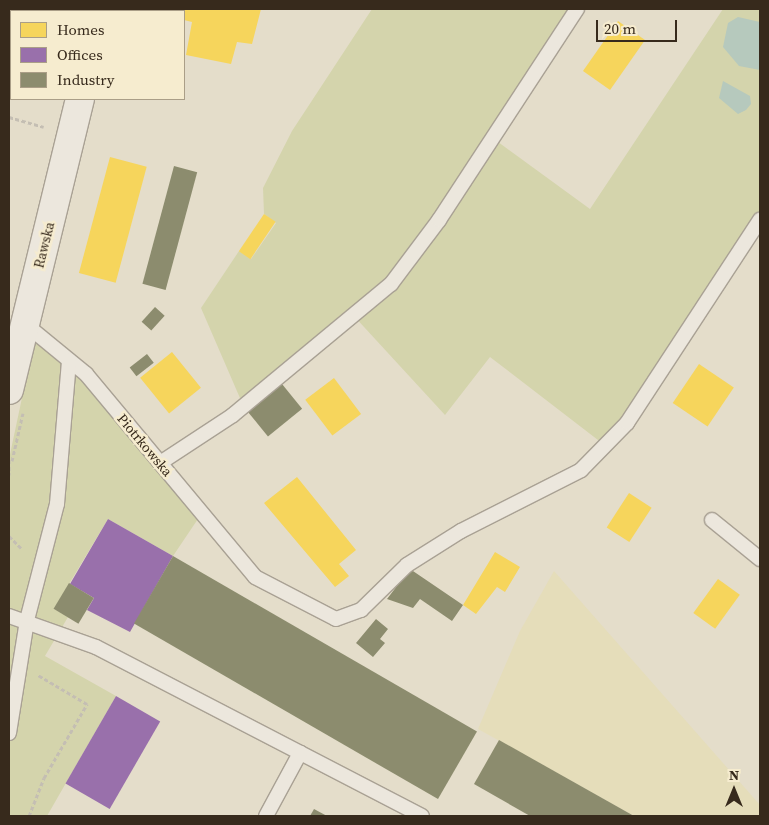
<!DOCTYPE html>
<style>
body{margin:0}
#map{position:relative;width:769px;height:825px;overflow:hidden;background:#e4ddca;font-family:"Source Serif 4",serif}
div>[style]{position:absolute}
.farmland>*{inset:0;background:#e5ddba}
.green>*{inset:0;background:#d4d4ac}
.water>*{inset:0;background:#b6c9bd}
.homes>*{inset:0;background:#f6d55c;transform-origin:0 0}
.offices>*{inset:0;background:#9970ab;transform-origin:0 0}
.industry>*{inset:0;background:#8c8c6e;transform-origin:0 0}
.path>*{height:3px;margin-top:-1.5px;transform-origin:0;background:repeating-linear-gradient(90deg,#c4beb3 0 4px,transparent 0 6.5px)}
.roads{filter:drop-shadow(1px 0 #a9a194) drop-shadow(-1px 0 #a9a194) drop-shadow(0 1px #a9a194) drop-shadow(0 -1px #a9a194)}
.service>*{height:14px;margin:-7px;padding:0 7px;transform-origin:7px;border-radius:7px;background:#ece7dd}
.tertiary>*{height:28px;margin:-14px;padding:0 14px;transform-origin:14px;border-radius:14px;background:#ece7dd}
span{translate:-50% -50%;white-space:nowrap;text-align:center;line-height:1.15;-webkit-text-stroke:5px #f6eccf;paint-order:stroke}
.street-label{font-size:14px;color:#372a1c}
.frame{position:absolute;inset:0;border:10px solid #372a1c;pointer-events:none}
.legend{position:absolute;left:10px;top:10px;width:175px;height:90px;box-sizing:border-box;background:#f6eccf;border:1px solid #aa9e87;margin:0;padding:6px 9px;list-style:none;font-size:15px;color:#372a1c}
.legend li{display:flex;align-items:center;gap:10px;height:25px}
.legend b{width:25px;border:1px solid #aa9e87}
.north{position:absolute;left:709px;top:765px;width:50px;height:50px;-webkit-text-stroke:4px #f6eccf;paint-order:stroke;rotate:0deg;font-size:14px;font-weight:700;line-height:20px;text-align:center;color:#372a1c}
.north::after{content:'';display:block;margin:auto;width:18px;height:22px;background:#372a1c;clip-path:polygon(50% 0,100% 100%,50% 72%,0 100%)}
.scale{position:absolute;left:596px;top:20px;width:81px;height:22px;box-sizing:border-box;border:2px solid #372a1c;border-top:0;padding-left:6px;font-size:15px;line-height:18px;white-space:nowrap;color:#372a1c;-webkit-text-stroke:4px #f6eccf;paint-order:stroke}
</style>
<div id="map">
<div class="farmland">
<i style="clip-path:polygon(554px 571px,760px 805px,760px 816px,634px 816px,478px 729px,520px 631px)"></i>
</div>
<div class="green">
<i style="clip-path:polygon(372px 9px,578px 9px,494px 139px,590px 209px,723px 9px,760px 9px,760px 220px,611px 450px,490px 357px,445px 415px,353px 315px,243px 405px,201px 308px,239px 251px,251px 259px,276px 223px,264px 214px,263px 188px,292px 131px)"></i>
<i style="clip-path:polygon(36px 332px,86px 374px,202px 513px,173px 556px,108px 519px,54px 609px,68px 617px,45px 656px,116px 696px,47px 816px,9px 816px,9px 459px)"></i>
</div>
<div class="water">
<i style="clip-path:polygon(738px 17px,760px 22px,760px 70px,739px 66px,723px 47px,728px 23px)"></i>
<i style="clip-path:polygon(723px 81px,750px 96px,751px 104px,746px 110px,738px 114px,719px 98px)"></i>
</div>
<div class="homes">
<i style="clip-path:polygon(176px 9px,261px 9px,252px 44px,237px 42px,231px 64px,186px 55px,192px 22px,184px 20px,184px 11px)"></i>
<i style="left:618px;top:21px;width:33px;height:61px;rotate:35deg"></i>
<i style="left:110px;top:157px;width:38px;height:120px;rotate:15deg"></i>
<i style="left:264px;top:214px;width:14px;height:45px;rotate:34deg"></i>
<i style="left:172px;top:352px;width:46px;height:41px;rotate:51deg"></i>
<i style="left:699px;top:364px;width:42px;height:47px;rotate:34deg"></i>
<i style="left:334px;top:378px;width:45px;height:36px;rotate:53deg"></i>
<i style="clip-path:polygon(297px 477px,356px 550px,339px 564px,349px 576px,335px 587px,264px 503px)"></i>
<i style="left:629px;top:493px;width:27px;height:41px;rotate:33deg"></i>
<i style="clip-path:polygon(495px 552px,520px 567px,505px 592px,497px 587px,476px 614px,463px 605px)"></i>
<i style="left:718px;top:579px;width:27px;height:42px;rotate:36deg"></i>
</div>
<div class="offices">
<i style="clip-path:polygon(108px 519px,173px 556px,130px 632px,87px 610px,94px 598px,70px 584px)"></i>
<i style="left:116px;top:696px;width:51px;height:101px;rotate:30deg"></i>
</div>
<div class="industry">
<i style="left:174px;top:166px;width:24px;height:122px;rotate:15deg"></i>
<i style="left:155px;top:307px;width:13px;height:20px;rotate:42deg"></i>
<i style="left:147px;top:354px;width:11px;height:22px;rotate:52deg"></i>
<i style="left:282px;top:384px;width:32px;height:44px;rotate:51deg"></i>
<i style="left:173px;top:556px;width:351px;height:78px;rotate:30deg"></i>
<i style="clip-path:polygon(410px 569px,463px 605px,452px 621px,420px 599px,413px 608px,387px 599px)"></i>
<i style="left:69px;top:583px;width:29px;height:30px;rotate:31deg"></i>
<i style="clip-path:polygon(376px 619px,388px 629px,380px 639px,385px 643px,373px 657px,356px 643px)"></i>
<i style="clip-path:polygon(499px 740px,634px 816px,530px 816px,474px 784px)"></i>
<i style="clip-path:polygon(314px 809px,327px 816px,310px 816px)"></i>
</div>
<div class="path">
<i style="left:9px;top:117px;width:36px;rotate:16deg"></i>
<i style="left:9px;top:460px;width:15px;rotate:90deg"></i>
<i style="left:12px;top:461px;width:49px;rotate:-77.1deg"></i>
<i style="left:9px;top:536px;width:17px;rotate:45deg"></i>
<i style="left:29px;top:816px;width:41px;rotate:-68.5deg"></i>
<i style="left:44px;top:778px;width:86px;rotate:-59.8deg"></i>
<i style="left:87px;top:704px;width:57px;rotate:-149.4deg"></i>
</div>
<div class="roads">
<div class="service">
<i style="left:24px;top:323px;width:80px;rotate:39.4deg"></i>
<i style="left:86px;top:374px;width:264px;rotate:50.2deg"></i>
<i style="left:255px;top:577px;width:91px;rotate:27.4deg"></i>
<i style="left:336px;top:619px;width:27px;rotate:-20deg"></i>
<i style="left:361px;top:610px;width:64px;rotate:-44.4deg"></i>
<i style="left:407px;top:565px;width:64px;rotate:-32.2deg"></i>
<i style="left:461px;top:531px;width:135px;rotate:-26.9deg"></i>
<i style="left:581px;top:470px;width:66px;rotate:-45.6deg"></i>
<i style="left:627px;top:423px;width:243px;rotate:-56.8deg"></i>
<i style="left:160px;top:463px;width:87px;rotate:-33.3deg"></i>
<i style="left:233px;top:415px;width:205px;rotate:-39.7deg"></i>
<i style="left:391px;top:284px;width:80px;rotate:-53.1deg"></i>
<i style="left:439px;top:220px;width:252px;rotate:-56.8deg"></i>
<i style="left:712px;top:520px;width:62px;rotate:39.1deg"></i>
<i style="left:9px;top:616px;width:92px;rotate:19.6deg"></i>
<i style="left:96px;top:647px;width:367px;rotate:27.4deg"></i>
<i style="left:9px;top:733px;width:114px;rotate:-80.9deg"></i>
<i style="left:27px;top:620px;width:120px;rotate:-75.5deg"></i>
<i style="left:57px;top:504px;width:144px;rotate:-85.2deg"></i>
<i style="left:266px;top:816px;width:72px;rotate:-61.6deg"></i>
</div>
<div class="tertiary">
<i style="left:101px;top:11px;width:2px;rotate:-90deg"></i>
<i style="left:9px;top:390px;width:300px;rotate:-76.3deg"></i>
</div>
</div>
<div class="street-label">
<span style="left:44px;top:245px;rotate:-76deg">Rawska</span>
<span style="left:145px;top:445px;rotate:50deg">Piotrkowska</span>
</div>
<div class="frame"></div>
<ul class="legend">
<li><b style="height:14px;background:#f6d55c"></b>Homes</li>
<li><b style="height:14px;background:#9970ab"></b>Offices</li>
<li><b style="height:14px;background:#8c8c6e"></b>Industry</li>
</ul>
<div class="north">N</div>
<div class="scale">20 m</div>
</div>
